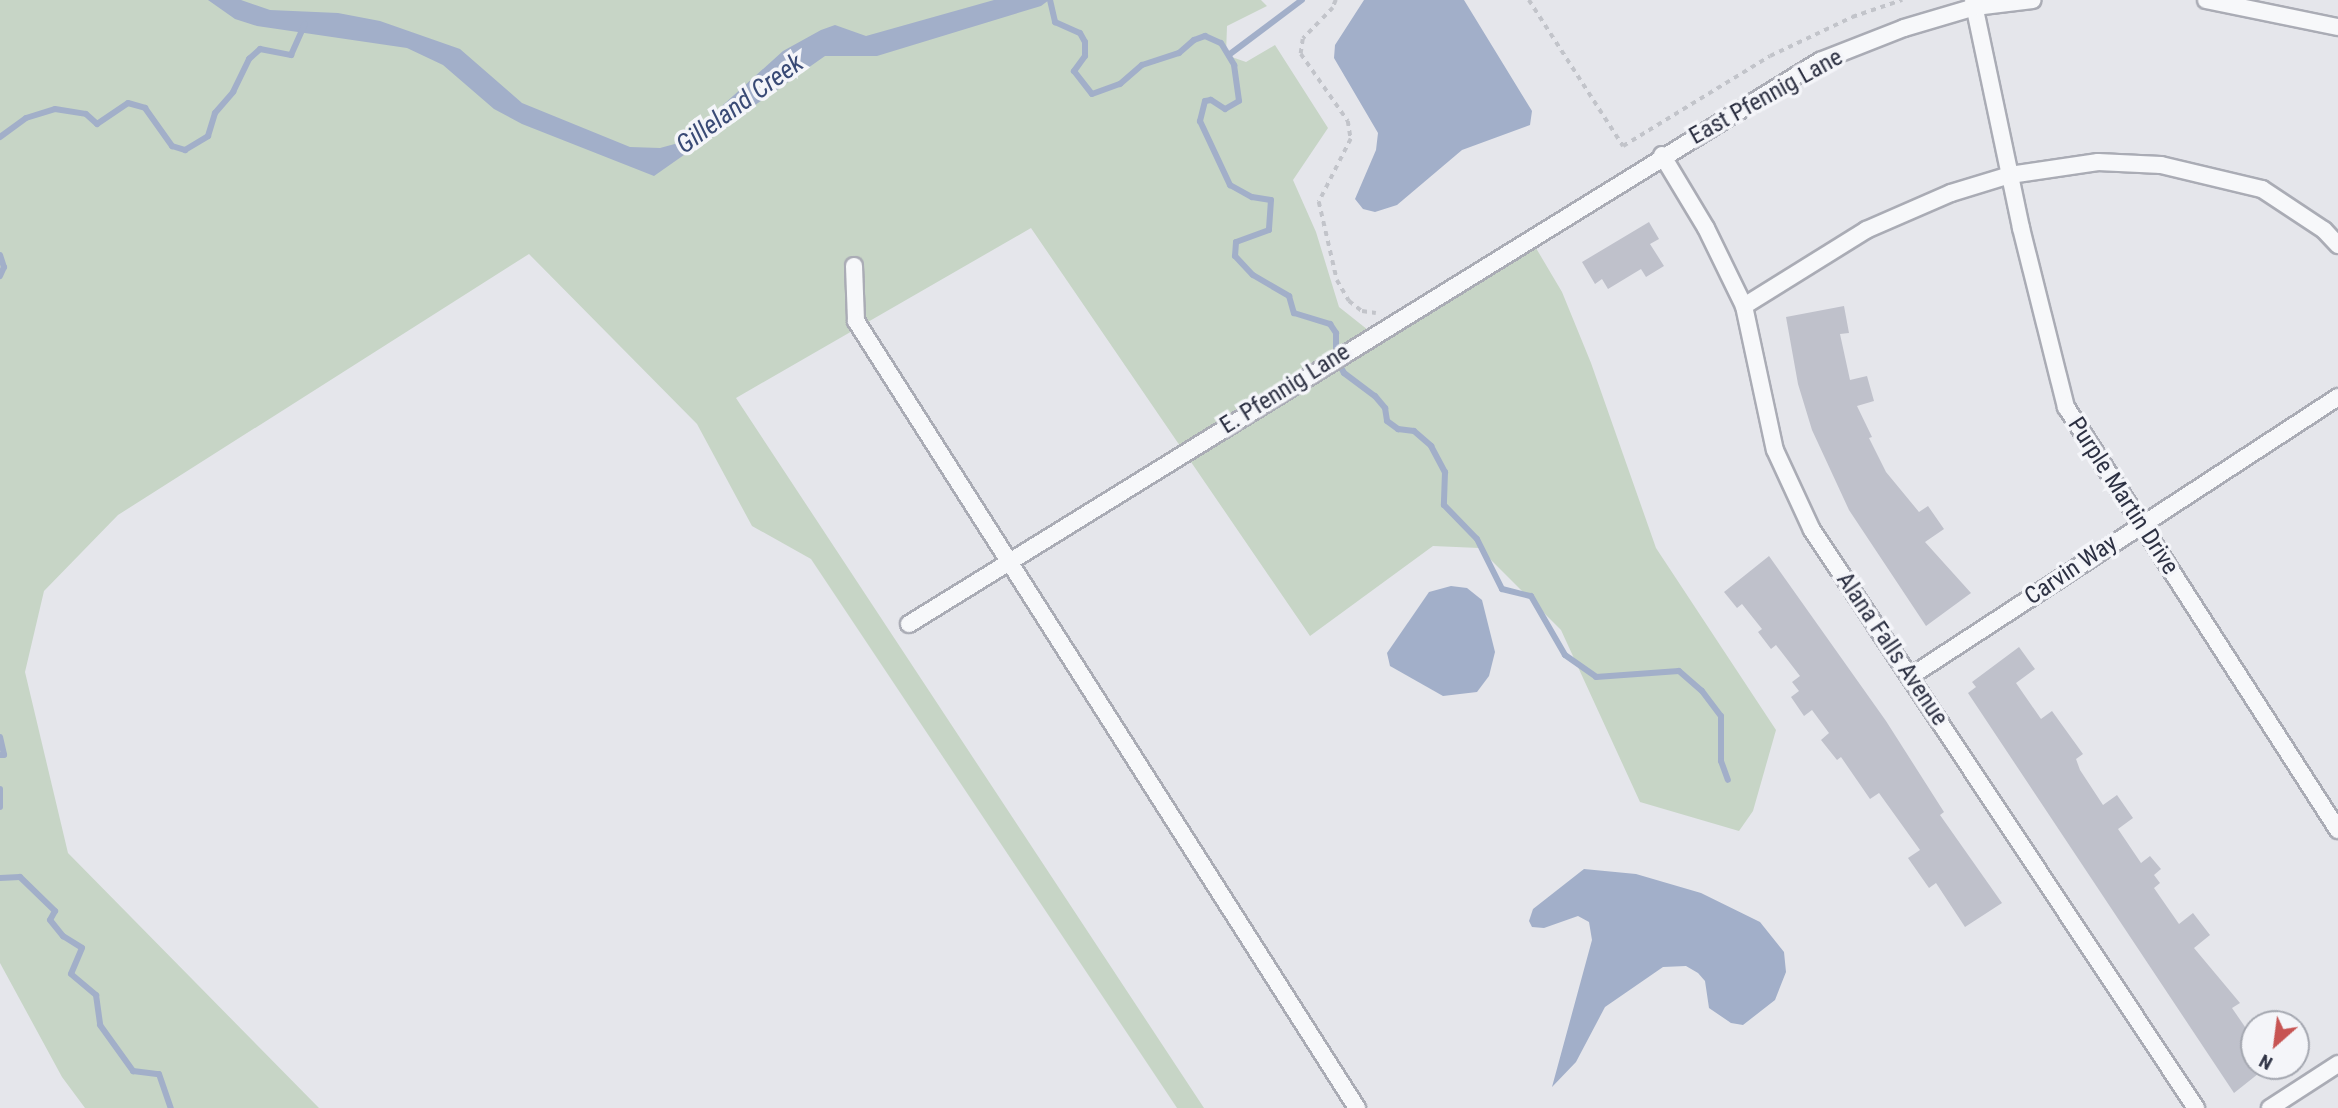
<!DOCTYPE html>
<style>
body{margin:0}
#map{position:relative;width:2338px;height:1108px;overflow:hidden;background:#e5e6eb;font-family:"Roboto Condensed",sans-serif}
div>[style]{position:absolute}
.green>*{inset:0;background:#c7d5c6}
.water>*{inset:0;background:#a2afc9}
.stream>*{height:6px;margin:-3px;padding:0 3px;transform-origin:3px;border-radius:3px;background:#a2afc9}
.building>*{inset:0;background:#bfc1cb}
.path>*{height:3.5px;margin-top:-1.75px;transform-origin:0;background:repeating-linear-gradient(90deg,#c2c4ca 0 5px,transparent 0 10px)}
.roads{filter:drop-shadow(2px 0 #aaacb5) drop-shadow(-2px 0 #aaacb5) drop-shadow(0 2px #aaacb5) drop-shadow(0 -2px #aaacb5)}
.minor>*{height:16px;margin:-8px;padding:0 8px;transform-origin:8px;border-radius:8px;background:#f7f8fa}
span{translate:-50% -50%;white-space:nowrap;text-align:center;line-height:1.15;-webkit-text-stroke:7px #f4f5f9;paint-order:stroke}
.street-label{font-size:24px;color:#2d3143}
.water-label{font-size:26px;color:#394a75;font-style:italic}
.north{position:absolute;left:2240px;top:1010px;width:70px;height:70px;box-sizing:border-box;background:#f4f5f9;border:2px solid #a4a7b0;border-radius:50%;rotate:208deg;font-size:19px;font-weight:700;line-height:28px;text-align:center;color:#2d3143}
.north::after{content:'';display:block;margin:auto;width:24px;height:32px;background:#c75453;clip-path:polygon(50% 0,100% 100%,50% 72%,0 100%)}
</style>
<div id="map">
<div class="green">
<i style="clip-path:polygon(0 0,1261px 0,1267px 6px,1227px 26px,1226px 55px,1246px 62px,1275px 45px,1328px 128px,1293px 180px,1316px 232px,1339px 307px,1368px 330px,1417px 317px,1533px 243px,1562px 292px,1591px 363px,1656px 548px,1776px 730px,1753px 811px,1739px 831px,1640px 802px,1561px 630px,1479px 548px,1433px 546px,1310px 636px,1031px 228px,736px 398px,1204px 1108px,1177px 1108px,811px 559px,752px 526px,697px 424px,529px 254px,118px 515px,44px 591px,25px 672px,68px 853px,319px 1108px,85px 1108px,62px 1077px,0 963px)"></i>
</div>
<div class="water">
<i style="clip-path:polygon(208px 0,241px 0,270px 10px,338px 13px,380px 21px,460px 49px,522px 103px,630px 147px,660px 148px,682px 142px,783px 51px,821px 30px,835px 25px,866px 36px,994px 0,1049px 0,1041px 6px,877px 56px,825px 56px,654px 176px,522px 124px,494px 109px,443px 65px,407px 48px,257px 26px,235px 19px)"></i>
<i style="clip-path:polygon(1364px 0,1464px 0,1532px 111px,1530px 125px,1462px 150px,1397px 205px,1375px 212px,1363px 209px,1355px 199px,1376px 150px,1378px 133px,1334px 58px,1335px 45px)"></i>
<i style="clip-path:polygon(1451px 586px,1467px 588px,1482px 600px,1495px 652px,1489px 676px,1477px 692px,1443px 696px,1390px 666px,1387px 653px,1429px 592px)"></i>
<i style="clip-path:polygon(1584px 869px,1636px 874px,1701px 893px,1760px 922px,1784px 952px,1786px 972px,1775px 1000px,1743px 1025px,1731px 1023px,1709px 1008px,1705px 981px,1698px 973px,1686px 966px,1663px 967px,1605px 1007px,1576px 1062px,1552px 1087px,1592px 940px,1589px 922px,1578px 916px,1544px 928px,1532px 927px,1529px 921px,1533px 909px)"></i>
</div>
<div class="stream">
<i style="left:1050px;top:0;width:23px;rotate:77deg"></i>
<i style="left:1055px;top:22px;width:27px;rotate:24deg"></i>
<i style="left:1080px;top:33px;width:10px;rotate:61deg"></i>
<i style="left:1085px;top:42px;width:14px;rotate:90deg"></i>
<i style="left:1085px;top:56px;width:19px;rotate:126deg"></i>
<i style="left:1074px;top:71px;width:29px;rotate:52deg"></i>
<i style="left:1092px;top:94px;width:30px;rotate:-20deg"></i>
<i style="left:1120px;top:84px;width:29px;rotate:-41deg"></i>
<i style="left:1142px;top:65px;width:39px;rotate:-18deg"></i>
<i style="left:1179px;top:53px;width:20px;rotate:-41deg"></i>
<i style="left:1194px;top:40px;width:12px;rotate:-20deg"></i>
<i style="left:1205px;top:36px;width:17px;rotate:24deg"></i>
<i style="left:1221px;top:43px;width:26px;rotate:59deg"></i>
<i style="left:1234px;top:65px;width:36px;rotate:82deg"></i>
<i style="left:1239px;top:101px;width:16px;rotate:150deg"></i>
<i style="left:1225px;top:109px;width:17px;rotate:-147deg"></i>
<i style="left:1211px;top:100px;width:6px;rotate:171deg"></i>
<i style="left:1205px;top:101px;width:21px;rotate:104deg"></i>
<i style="left:1200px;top:121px;width:71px;rotate:64.9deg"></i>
<i style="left:1230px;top:185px;width:25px;rotate:29deg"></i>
<i style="left:1252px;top:197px;width:19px;rotate:9deg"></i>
<i style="left:1271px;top:200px;width:30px;rotate:94deg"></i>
<i style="left:1269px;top:230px;width:35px;rotate:160deg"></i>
<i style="left:1236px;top:242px;width:14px;rotate:94deg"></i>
<i style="left:1235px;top:256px;width:26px;rotate:47deg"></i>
<i style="left:1253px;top:275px;width:42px;rotate:30.3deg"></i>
<i style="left:1289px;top:296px;width:18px;rotate:74deg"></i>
<i style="left:1294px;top:313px;width:38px;rotate:17deg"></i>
<i style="left:1330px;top:324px;width:11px;rotate:56deg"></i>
<i style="left:1336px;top:333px;width:25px;rotate:90deg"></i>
<i style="left:1336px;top:358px;width:17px;rotate:62deg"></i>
<i style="left:1344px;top:373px;width:39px;rotate:37deg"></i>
<i style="left:1375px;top:396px;width:16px;rotate:50deg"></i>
<i style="left:1385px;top:408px;width:13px;rotate:81deg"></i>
<i style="left:1387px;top:421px;width:14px;rotate:36deg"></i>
<i style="left:1398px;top:429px;width:16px;rotate:7deg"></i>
<i style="left:1414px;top:431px;width:23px;rotate:41deg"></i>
<i style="left:1431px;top:446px;width:30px;rotate:62deg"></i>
<i style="left:1445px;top:472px;width:33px;rotate:92deg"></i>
<i style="left:1444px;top:505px;width:47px;rotate:45.9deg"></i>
<i style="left:1477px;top:539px;width:56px;rotate:63.4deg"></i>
<i style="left:1502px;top:589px;width:30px;rotate:14deg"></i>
<i style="left:1531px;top:596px;width:68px;rotate:60deg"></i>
<i style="left:1565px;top:655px;width:38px;rotate:35deg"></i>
<i style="left:1596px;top:677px;width:83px;rotate:-4.1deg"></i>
<i style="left:1679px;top:671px;width:30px;rotate:41deg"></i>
<i style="left:1702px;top:691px;width:31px;rotate:53deg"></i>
<i style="left:1721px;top:716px;width:45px;rotate:90deg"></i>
<i style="left:1721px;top:761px;width:20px;rotate:70deg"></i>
<i style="left:1230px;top:54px;width:90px;rotate:-36.9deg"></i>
<i style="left:0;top:137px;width:32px;rotate:-36deg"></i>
<i style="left:26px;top:118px;width:30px;rotate:-17deg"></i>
<i style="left:55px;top:109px;width:31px;rotate:9deg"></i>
<i style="left:86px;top:114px;width:15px;rotate:42deg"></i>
<i style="left:97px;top:124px;width:37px;rotate:-34deg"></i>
<i style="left:128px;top:103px;width:18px;rotate:16deg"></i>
<i style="left:145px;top:108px;width:47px;rotate:54.6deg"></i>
<i style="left:172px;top:146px;width:14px;rotate:17deg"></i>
<i style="left:185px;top:150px;width:27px;rotate:-31deg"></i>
<i style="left:208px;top:136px;width:24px;rotate:-73deg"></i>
<i style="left:215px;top:113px;width:28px;rotate:-49deg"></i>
<i style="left:233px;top:92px;width:37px;rotate:-64deg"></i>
<i style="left:249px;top:59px;width:15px;rotate:-42deg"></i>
<i style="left:260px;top:49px;width:32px;rotate:11deg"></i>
<i style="left:291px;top:55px;width:34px;rotate:-66deg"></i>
<i style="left:0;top:255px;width:13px;rotate:72deg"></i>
<i style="left:4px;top:267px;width:10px;rotate:114deg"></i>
<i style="left:0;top:737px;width:18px;rotate:77deg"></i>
<i style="left:4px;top:755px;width:4px;rotate:180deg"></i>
<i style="left:0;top:789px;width:18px;rotate:90deg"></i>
<i style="left:0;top:878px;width:20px;rotate:-3deg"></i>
<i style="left:20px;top:877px;width:49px;rotate:44.2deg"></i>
<i style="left:55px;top:911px;width:10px;rotate:119deg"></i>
<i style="left:50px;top:920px;width:21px;rotate:51deg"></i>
<i style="left:63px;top:936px;width:22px;rotate:32deg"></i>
<i style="left:82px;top:948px;width:28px;rotate:113deg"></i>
<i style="left:71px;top:974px;width:33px;rotate:40deg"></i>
<i style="left:96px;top:995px;width:30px;rotate:82deg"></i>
<i style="left:100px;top:1025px;width:57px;rotate:54.3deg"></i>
<i style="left:133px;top:1071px;width:26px;rotate:7deg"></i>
<i style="left:159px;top:1074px;width:36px;rotate:71deg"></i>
</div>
<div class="building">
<i style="clip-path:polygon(1649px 222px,1659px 239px,1650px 244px,1664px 266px,1646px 277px,1641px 269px,1608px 289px,1602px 279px,1595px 284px,1582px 262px)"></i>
<i style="clip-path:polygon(1844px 306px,1849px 333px,1840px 334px,1850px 380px,1867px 376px,1874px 401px,1857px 406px,1872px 437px,1869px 438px,1886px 472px,1919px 512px,1928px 506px,1944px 529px,1925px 542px,1971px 593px,1926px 626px,1849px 510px,1812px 430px,1798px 384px,1786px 317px)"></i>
<i style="clip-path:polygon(1769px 556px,1886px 721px,1944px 812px,1940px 815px,2002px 903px,1965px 927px,1936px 883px,1929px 888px,1908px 858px,1920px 850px,1879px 793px,1870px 799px,1841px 757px,1837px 760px,1821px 740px,1829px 733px,1812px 710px,1804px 716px,1791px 697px,1799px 691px,1792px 682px,1800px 676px,1776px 645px,1771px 649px,1758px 632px,1762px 629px,1742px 604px,1737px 608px,1724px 592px)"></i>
<i style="clip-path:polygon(2019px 647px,2035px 669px,2016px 683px,2041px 719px,2052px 711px,2083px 754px,2076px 759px,2080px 770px,2103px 805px,2117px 795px,2133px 818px,2118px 829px,2141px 863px,2150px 856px,2161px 869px,2154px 875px,2160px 883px,2154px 888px,2179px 924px,2193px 913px,2210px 935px,2194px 948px,2240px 1003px,2232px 1008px,2254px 1040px,2254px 1066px,2268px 1066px,2234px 1093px,1968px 693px,1976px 687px,1972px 682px)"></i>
</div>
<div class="path">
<i style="left:1336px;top:0;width:9px;rotate:111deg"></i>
<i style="left:1333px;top:8px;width:43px;rotate:134.1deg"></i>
<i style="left:1303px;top:39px;width:15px;rotate:98deg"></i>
<i style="left:1301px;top:54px;width:82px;rotate:55deg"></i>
<i style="left:1348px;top:121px;width:18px;rotate:81deg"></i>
<i style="left:1351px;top:139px;width:71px;rotate:116.9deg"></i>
<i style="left:1319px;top:202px;width:80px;rotate:77deg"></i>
<i style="left:1337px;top:280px;width:24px;rotate:60deg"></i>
<i style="left:1349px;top:301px;width:16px;rotate:38deg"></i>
<i style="left:1362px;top:311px;width:14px;rotate:8deg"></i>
<i style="left:1529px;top:0;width:174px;rotate:57.2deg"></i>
<i style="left:1623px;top:146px;width:172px;rotate:-31.5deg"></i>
<i style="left:1770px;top:56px;width:91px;rotate:-25.4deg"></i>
<i style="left:1852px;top:17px;width:53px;rotate:-18.8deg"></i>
</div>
<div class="roads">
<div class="minor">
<i style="left:1973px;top:0;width:233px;rotate:78.1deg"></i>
<i style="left:2021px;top:228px;width:185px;rotate:75.9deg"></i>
<i style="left:2066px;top:407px;width:503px;rotate:57.26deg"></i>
<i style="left:2206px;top:0;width:135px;rotate:11.6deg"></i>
<i style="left:1662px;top:155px;width:85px;rotate:58.9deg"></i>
<i style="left:1706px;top:228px;width:87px;rotate:64deg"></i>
<i style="left:1744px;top:306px;width:147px;rotate:77.9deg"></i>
<i style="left:1775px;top:450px;width:88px;rotate:65.2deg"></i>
<i style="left:1812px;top:530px;width:694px;rotate:56.4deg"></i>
<i style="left:854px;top:266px;width:55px;rotate:87.9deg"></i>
<i style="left:856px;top:321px;width:933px;rotate:57.52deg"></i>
<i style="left:1744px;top:306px;width:144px;rotate:-31.9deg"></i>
<i style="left:1866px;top:230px;width:93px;rotate:-23.5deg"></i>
<i style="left:1951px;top:193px;width:62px;rotate:-17deg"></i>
<i style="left:2010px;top:175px;width:89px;rotate:-8.4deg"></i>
<i style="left:2098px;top:162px;width:63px;rotate:2.7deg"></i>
<i style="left:2161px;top:165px;width:104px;rotate:13.4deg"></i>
<i style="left:2262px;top:189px;width:74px;rotate:33.5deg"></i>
<i style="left:2324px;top:230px;width:21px;rotate:47deg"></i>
<i style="left:909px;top:624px;width:1071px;rotate:-31.72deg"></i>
<i style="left:1820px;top:61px;width:90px;rotate:-21.4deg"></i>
<i style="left:1904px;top:28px;width:74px;rotate:-16.5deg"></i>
<i style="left:1975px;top:7px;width:58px;rotate:-6.9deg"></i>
<i style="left:1911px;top:676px;width:510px;rotate:-33.16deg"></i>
<i style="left:2270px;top:1108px;width:81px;rotate:-32.9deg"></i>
</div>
</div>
<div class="street-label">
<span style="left:1766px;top:97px;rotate:-29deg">East Pfennig Lane</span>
<span style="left:1285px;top:389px;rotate:-32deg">E. Pfennig Lane</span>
<span style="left:2123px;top:496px;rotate:57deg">Purple Martin Drive</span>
<span style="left:2071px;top:570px;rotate:-34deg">Carvin Way</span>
<span style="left:1892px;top:649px;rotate:56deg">Alana Falls Avenue</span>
</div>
<div class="water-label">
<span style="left:740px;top:104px;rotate:-36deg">Gilleland Creek</span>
</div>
<div class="north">N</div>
</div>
